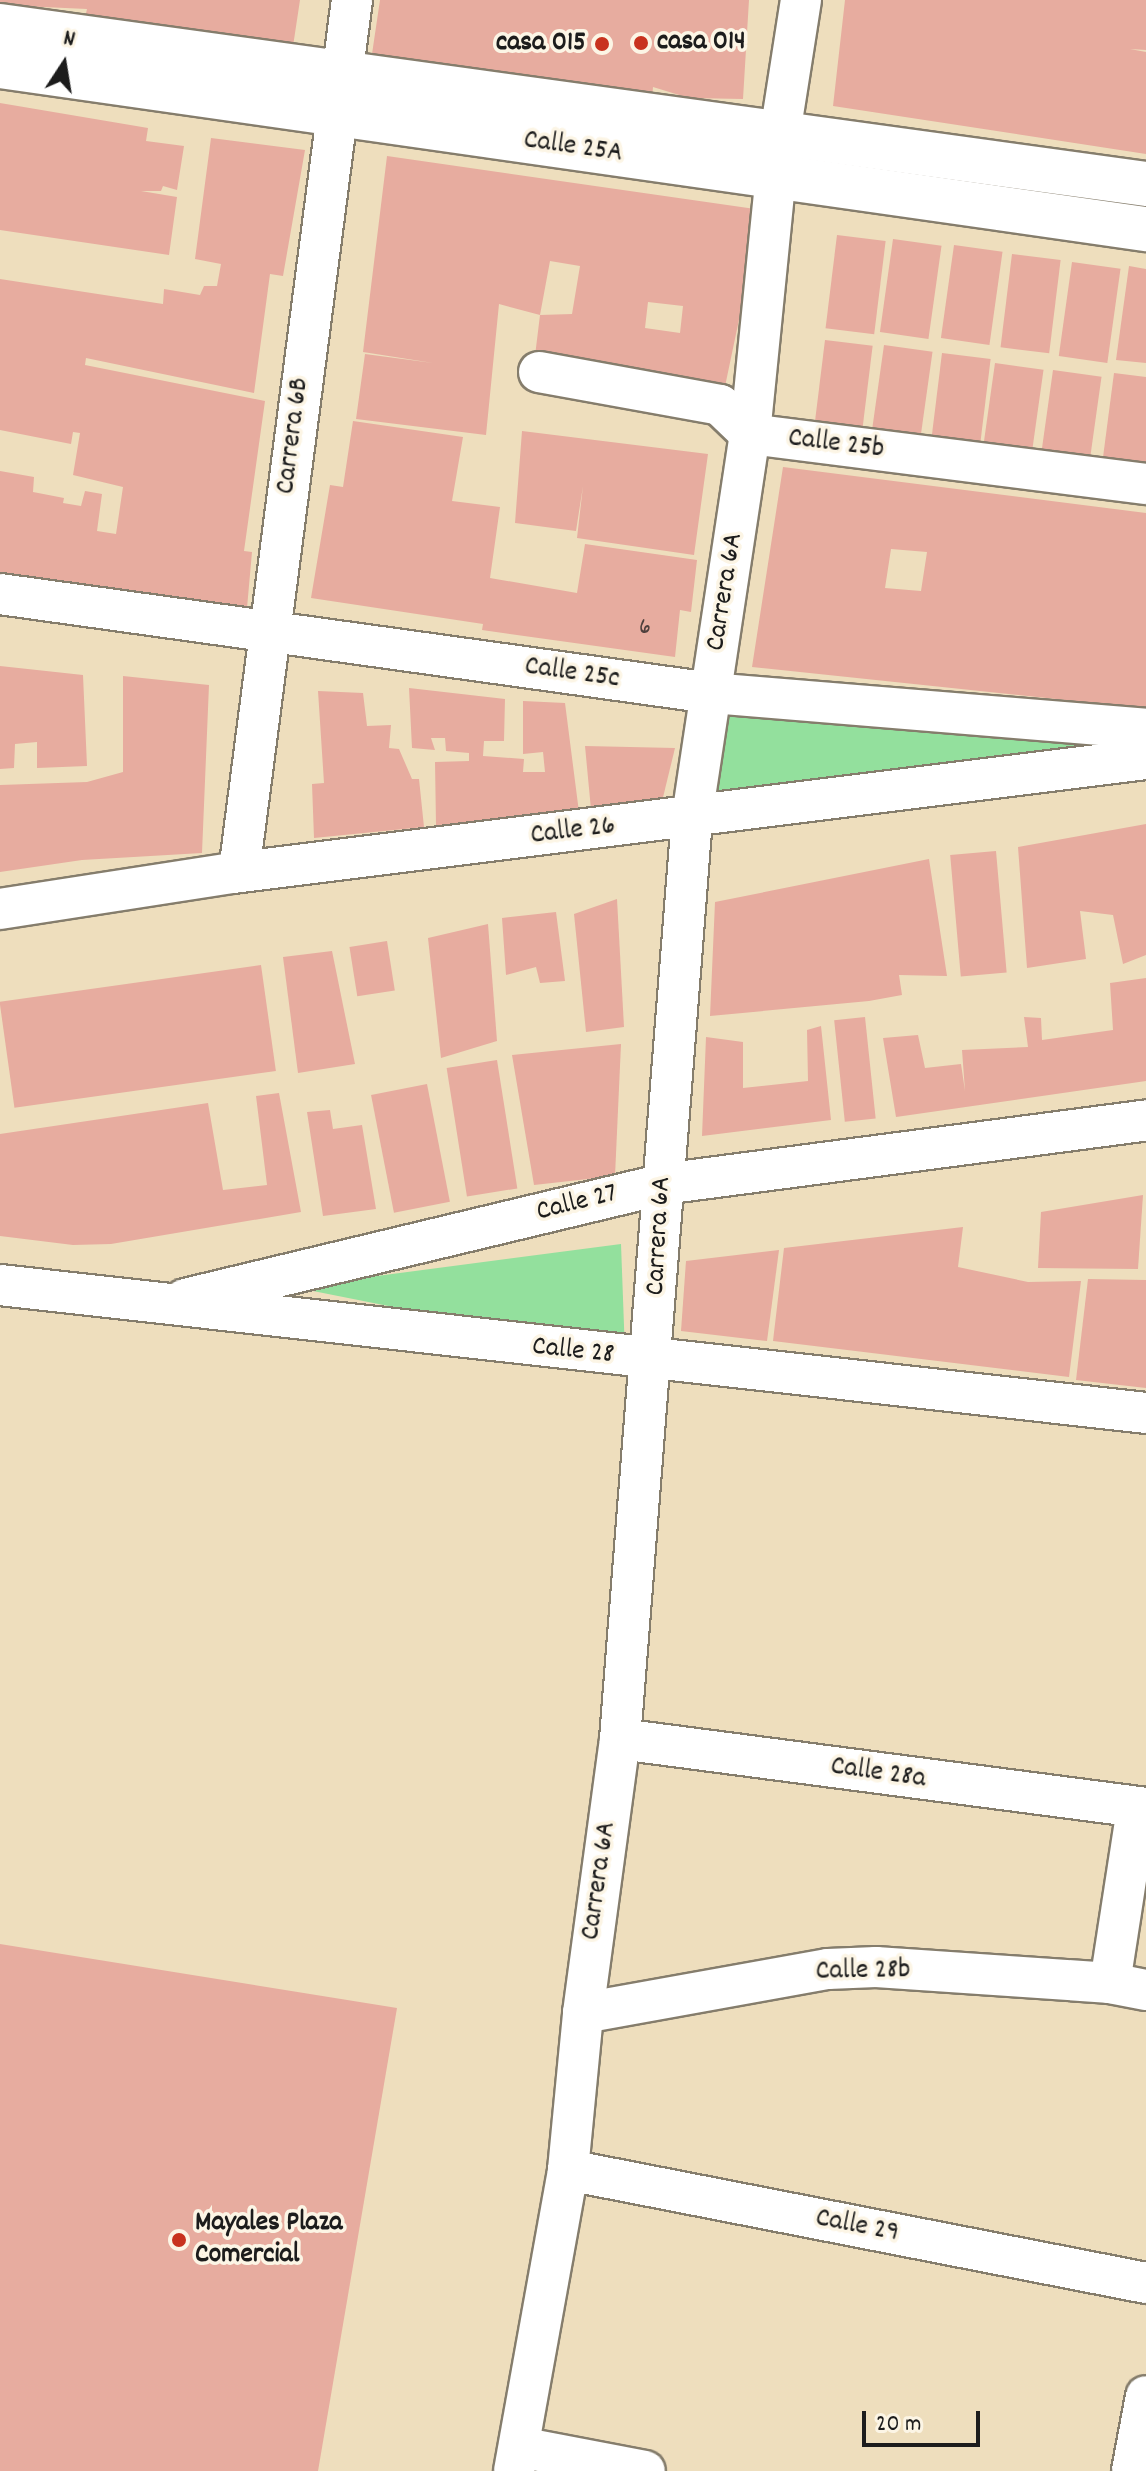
<!DOCTYPE html>
<style>
body{margin:0}
#map{position:relative;width:1146px;height:2471px;overflow:hidden;background:#eedebd;font-family:Dekko,sans-serif}
div>[style]{position:absolute}
.green>*{inset:0;background:#93e09d}
.building>*{inset:0;background:#e7ac9f;transform-origin:0 0}
.roads{filter:drop-shadow(2px 0 #857d6c) drop-shadow(-2px 0 #857d6c) drop-shadow(0 2px #857d6c) drop-shadow(0 -2px #857d6c)}
.minor>*{height:40px;margin:-20px;padding:0 20px;transform-origin:20px;border-radius:20px;background:#fff}
.tertiary>*{height:44px;margin:-22px;padding:0 22px;transform-origin:22px;border-radius:22px;background:#fff}
.dots>*{width:22px;height:22px;translate:-50% -50%;box-sizing:border-box;border:4px solid #fcf5e5;border-radius:50%}
span{translate:-50% -50%;white-space:nowrap;text-align:center;line-height:1.15;-webkit-text-stroke:7px #fcf5e5;paint-order:stroke}
.number-label{font-size:24px;color:#4f403d}
.number-label span{-webkit-text-stroke-width:0}
.poi-label{font-size:28px;color:#1c1c1c;font-weight:700}
.left{translate:0 -50%;text-align:left}
.right{translate:-100% -50%;text-align:right}
.street-label{font-size:28px;color:#1c1c1c}
.north{position:absolute;left:24px;top:24px;width:80px;height:80px;-webkit-text-stroke:6px #fcf5e5;paint-order:stroke;rotate:12deg;font-size:22px;font-weight:700;line-height:32px;text-align:center;color:#1c1c1c}
.north::after{content:'';display:block;margin:auto;width:28px;height:36px;background:#1c1c1c;clip-path:polygon(50% 0,100% 100%,50% 72%,0 100%)}
.scale{position:absolute;left:862px;top:2411px;width:118px;height:36px;box-sizing:border-box;border:4px solid #1c1c1c;border-top:0;padding-left:10px;font-size:24px;line-height:28px;white-space:nowrap;color:#1c1c1c;-webkit-text-stroke:6px #fcf5e5;paint-order:stroke}
</style>
<div id="map">
<div class="green">
<i style="clip-path:polygon(725px 708px,1146px 739px,714px 798px)"></i>
<i style="clip-path:polygon(621px 1244px,625px 1353px,293px 1287px)"></i>
</div>
<div class="building">
<i style="clip-path:polygon(0 0,300px 0,292px 53px,84px 22px,87px 9px,21px 6px,21px 14px,0 12px)"></i>
<i style="clip-path:polygon(380px 0,749px 0,743px 99px,689px 98px,653px 87px,652px 99px,372px 54px)"></i>
<i style="clip-path:polygon(845px 0,1146px 0,1146px 50px,1130px 49px,1146px 52px,1146px 154px,833px 106px)"></i>
<i style="clip-path:polygon(0 103px,148px 128px,146px 141px,184px 146px,177px 190px,163px 186px,161px 191px,141px 191px,177px 197px,169px 255px,0 230px)"></i>
<i style="clip-path:polygon(211px 138px,305px 150px,283px 276px,270px 274px,254px 393px,86px 358px,85px 365px,265px 401px,244px 551px,252px 552px,247px 608px,0 581px,0 471px,34px 477px,33px 492px,64px 498px,63px 503px,81px 506px,85px 491px,102px 494px,97px 531px,116px 534px,123px 487px,73px 475px,80px 433px,73px 432px,71px 444px,0 430px,0 279px,163px 304px,164px 289px,200px 295px,204px 286px,217px 286px,221px 264px,195px 259px)"></i>
<i style="clip-path:polygon(evenodd,387px 156px,762px 210px,723px 396px,534px 364px,540px 315px,499px 304px,486px 435px,356px 419px,365px 354px,433px 363px,363px 352px,387px 156px,550px 261px,580px 266px,572px 314px,540px 315px,550px 261px,387px 156px,648px 302px,683px 306px,680px 333px,645px 328px,648px 302px)"></i>
<i style="left:837px;top:235px;width:49px;height:94px;rotate:7deg"></i>
<i style="left:893px;top:239px;width:49px;height:94px;rotate:8deg"></i>
<i style="left:954px;top:245px;width:49px;height:94px;rotate:8deg"></i>
<i style="left:1012px;top:254px;width:49px;height:94px;rotate:7deg"></i>
<i style="left:1072px;top:262px;width:49px;height:95px;rotate:8deg"></i>
<i style="clip-path:polygon(1129px 266px,1146px 269px,1146px 363px,1116px 360px)"></i>
<i style="left:825px;top:340px;width:48px;height:94px;rotate:7deg"></i>
<i style="left:884px;top:345px;width:49px;height:94px;rotate:8deg"></i>
<i style="left:942px;top:353px;width:49px;height:94px;rotate:7deg"></i>
<i style="left:995px;top:363px;width:49px;height:94px;rotate:8deg"></i>
<i style="left:1053px;top:370px;width:49px;height:94px;rotate:8deg"></i>
<i style="clip-path:polygon(1114px 373px,1146px 377px,1146px 471px,1102px 465px)"></i>
<i style="clip-path:polygon(353px 421px,463px 437px,452px 501px,500px 507px,490px 578px,577px 593px,585px 544px,697px 560px,691px 612px,680px 610px,675px 657px,482px 630px,483px 624px,311px 598px,330px 485px,343px 487px)"></i>
<i style="clip-path:polygon(522px 431px,708px 454px,694px 555px,577px 538px,583px 486px,576px 531px,515px 523px)"></i>
<i style="clip-path:polygon(evenodd,783px 467px,1146px 513px,1146px 719px,1074px 708px,1075px 701px,752px 667px,783px 467px,891px 549px,927px 552px,921px 591px,885px 588px,891px 549px)"></i>
<i style="clip-path:polygon(0 666px,83px 675px,87px 766px,37px 768px,37px 742px,15px 744px,14px 768px,0 769px)"></i>
<i style="clip-path:polygon(123px 676px,209px 685px,202px 853px,82px 860px,0 872px,0 785px,87px 782px,123px 772px)"></i>
<i style="clip-path:polygon(409px 688px,505px 699px,504px 741px,484px 741px,483px 756px,524px 759px,523px 772px,545px 772px,543px 752px,523px 754px,523px 701px,565px 703px,580px 820px,436px 825px,435px 762px,469px 761px,469px 753px,446px 751px,445px 738px,431px 738px,435px 750px,412px 748px)"></i>
<i style="clip-path:polygon(318px 691px,363px 693px,367px 726px,391px 725px,389px 748px,399px 749px,412px 779px,419px 779px,424px 827px,314px 838px,312px 784px,324px 783px)"></i>
<i style="clip-path:polygon(585px 746px,675px 748px,658px 818px,592px 820px)"></i>
<i style="clip-path:polygon(1146px 824px,1146px 955px,1123px 964px,1113px 915px,1080px 911px,1086px 959px,1027px 968px,1018px 847px)"></i>
<i style="left:996px;top:851px;width:122px;height:46px;rotate:85deg"></i>
<i style="clip-path:polygon(929px 859px,947px 976px,899px 975px,902px 995px,869px 1001px,710px 1016px,715px 902px)"></i>
<i style="clip-path:polygon(617px 899px,624px 1027px,586px 1032px,574px 914px)"></i>
<i style="clip-path:polygon(556px 912px,565px 981px,540px 983px,536px 967px,506px 975px,502px 918px)"></i>
<i style="clip-path:polygon(488px 924px,497px 1041px,441px 1058px,428px 938px)"></i>
<i style="left:387px;top:941px;width:50px;height:38px;rotate:81deg"></i>
<i style="clip-path:polygon(332px 951px,355px 1064px,298px 1073px,283px 957px)"></i>
<i style="left:261px;top:965px;width:107px;height:264px;rotate:82deg"></i>
<i style="clip-path:polygon(1146px 978px,1146px 1081px,896px 1117px,883px 1038px,918px 1035px,925px 1068px,961px 1064px,965px 1091px,962px 1050px,1028px 1047px,1024px 1017px,1041px 1018px,1042px 1040px,1113px 1030px,1110px 983px)"></i>
<i style="left:865px;top:1017px;width:102px;height:31px;rotate:84deg"></i>
<i style="clip-path:polygon(821px 1026px,831px 1120px,702px 1136px,706px 1037px,743px 1042px,743px 1088px,808px 1081px,807px 1030px)"></i>
<i style="clip-path:polygon(621px 1044px,615px 1176px,534px 1185px,512px 1055px)"></i>
<i style="left:497px;top:1060px;width:130px;height:51px;rotate:81deg"></i>
<i style="left:427px;top:1084px;width:120px;height:57px;rotate:79deg"></i>
<i style="clip-path:polygon(279px 1093px,301px 1212px,111px 1244px,73px 1245px,0 1236px,0 1134px,208px 1103px,223px 1190px,267px 1185px,256px 1096px)"></i>
<i style="clip-path:polygon(330px 1110px,333px 1129px,362px 1125px,376px 1209px,323px 1216px,307px 1112px)"></i>
<i style="clip-path:polygon(1143px 1195px,1138px 1269px,1038px 1268px,1041px 1212px)"></i>
<i style="clip-path:polygon(963px 1227px,958px 1267px,1028px 1282px,1081px 1281px,1069px 1377px,773px 1341px,784px 1248px)"></i>
<i style="clip-path:polygon(779px 1250px,767px 1341px,681px 1331px,686px 1261px)"></i>
<i style="clip-path:polygon(1088px 1279px,1146px 1280px,1146px 1388px,1076px 1380px)"></i>
<i style="clip-path:polygon(0 1944px,397px 2008px,318px 2471px,0 2471px)"></i>
</div>
<div class="roads">
<div class="minor">
<i style="left:539px;top:372px;width:184px;rotate:10.3deg"></i>
<i style="left:720px;top:405px;width:42px;rotate:44deg"></i>
<i style="left:750px;top:434px;width:399px;rotate:7.2deg"></i>
<i style="left:0;top:594px;width:718px;rotate:7.93deg"></i>
<i style="left:711px;top:693px;width:436px;rotate:4.7deg"></i>
<i style="left:239px;top:872px;width:879px;rotate:-82.62deg"></i>
<i style="left:0;top:909px;width:236px;rotate:-8.8deg"></i>
<i style="left:233px;top:873px;width:920px;rotate:-7.12deg"></i>
<i style="left:0;top:1285px;width:1153px;rotate:6.37deg"></i>
<i style="left:185px;top:1299px;width:492px;rotate:-13.5deg"></i>
<i style="left:663px;top:1184px;width:487px;rotate:-7.5deg"></i>
<i style="left:620px;top:1739px;width:531px;rotate:7.47deg"></i>
<i style="left:1110px;top:1983px;width:176px;rotate:-81.2deg"></i>
<i style="left:583px;top:2013px;width:249px;rotate:-10.2deg"></i>
<i style="left:828px;top:1969px;width:48px;rotate:-2.4deg"></i>
<i style="left:876px;top:1967px;width:235px;rotate:3.9deg"></i>
<i style="left:1110px;top:1983px;width:37px;rotate:11deg"></i>
<i style="left:568px;top:2170px;width:589px;rotate:11.06deg"></i>
<i style="left:519px;top:2447px;width:128px;rotate:10.8deg"></i>
<i style="left:514px;top:2471px;width:306px;rotate:-79.8deg"></i>
<i style="left:568px;top:2170px;width:158px;rotate:-84.5deg"></i>
<i style="left:583px;top:2013px;width:276px;rotate:-82.3deg"></i>
<i style="left:620px;top:1739px;width:925px;rotate:-85.53deg"></i>
<i style="left:692px;top:817px;width:387px;rotate:-81.4deg"></i>
<i style="left:750px;top:434px;width:301px;rotate:-84.3deg"></i>
<i style="left:780px;top:134px;width:136px;rotate:-81.1deg"></i>
<i style="left:1132px;top:2471px;width:76px;rotate:-79.4deg"></i>
</div>
<div class="tertiary">
<i style="left:0;top:26px;width:1157px;rotate:7.85deg"></i>
<i style="left:0;top:66px;width:1158px;rotate:8.1deg"></i>
</div>
</div>
<div class="dots">
<i style="left:641px;top:43px;background:#c8321e"></i>
<i style="left:602px;top:44px;background:#c8321e"></i>
<i style="left:179px;top:2240px;background:#c8321e"></i>
</div>
<div class="number-label">
<span style="left:645px;top:629px">6</span>
</div>
<div class="poi-label">
<span class="left" style="left:657px;top:43px">casa 014</span>
<span class="right" style="left:586px;top:44px">casa 015</span>
<span class="left" style="left:195px;top:2240px">Mayales Plaza<br>Comercial</span>
</div>
<div class="street-label">
<span style="left:573px;top:148px;rotate:8deg">Calle 25A</span>
<span style="left:294px;top:436px;rotate:-83deg">Carrera 6B</span>
<span style="left:836px;top:445px;rotate:7deg">Calle 25b</span>
<span style="left:726px;top:592px;rotate:-81deg">Carrera 6A</span>
<span style="left:572px;top:674px;rotate:8deg">Calle 25c</span>
<span style="left:573px;top:832px;rotate:-7deg">Calle 26</span>
<span style="left:577px;top:1204px;rotate:-14deg">Calle 27</span>
<span style="left:660px;top:1236px;rotate:-87deg">Carrera 6A</span>
<span style="left:573px;top:1352px;rotate:6deg">Calle 28</span>
<span style="left:878px;top:1774px;rotate:8deg">Calle 28a</span>
<span style="left:600px;top:1881px;rotate:-82deg">Carrera 6A</span>
<span style="left:863px;top:1972px;rotate:-1deg">Calle 28b</span>
<span style="left:857px;top:2227px;rotate:11deg">Calle 29</span>
</div>
<div class="north">N</div>
<div class="scale">20 m</div>
</div>
